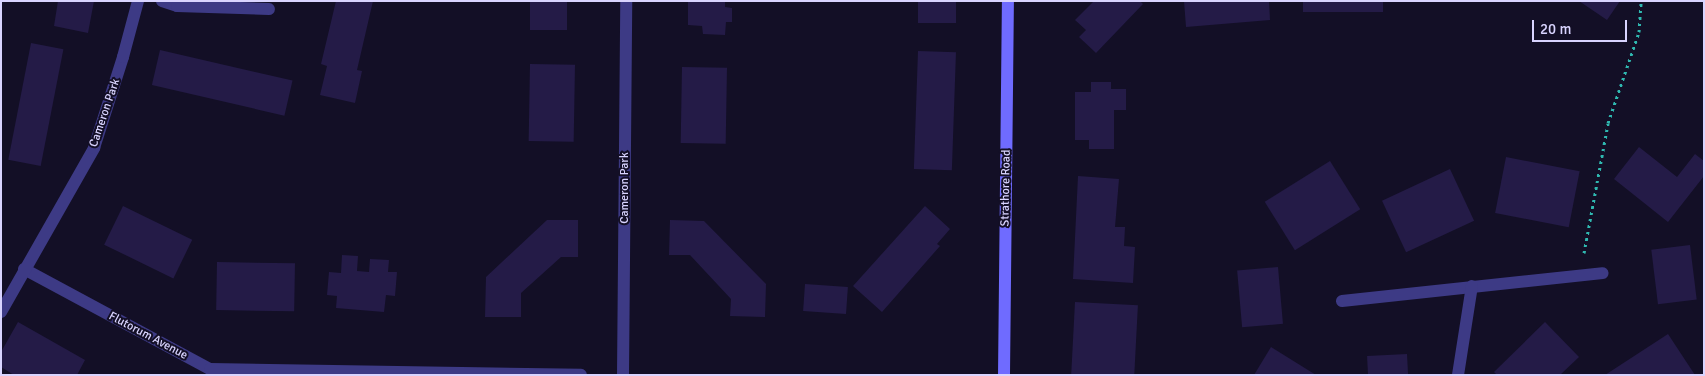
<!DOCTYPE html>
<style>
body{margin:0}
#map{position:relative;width:1705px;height:376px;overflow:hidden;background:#130f26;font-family:Signika,sans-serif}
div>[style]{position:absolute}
.building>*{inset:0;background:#241b47;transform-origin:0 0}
.path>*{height:3px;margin-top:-1.5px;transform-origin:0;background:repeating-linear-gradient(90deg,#2fb8b0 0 2.5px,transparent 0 6.5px)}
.street>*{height:12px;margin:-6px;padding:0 6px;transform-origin:6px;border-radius:6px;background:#3d3a85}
.secondary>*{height:12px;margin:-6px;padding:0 6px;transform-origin:6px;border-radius:6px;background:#6f6bff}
span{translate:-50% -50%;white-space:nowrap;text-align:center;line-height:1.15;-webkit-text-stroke:4px #130f26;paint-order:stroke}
.street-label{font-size:12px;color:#d9d4ff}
.frame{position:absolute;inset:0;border:2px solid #d9d4ff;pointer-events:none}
.scale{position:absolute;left:1532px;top:20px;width:95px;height:22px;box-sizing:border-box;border:2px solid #d9d4ff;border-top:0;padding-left:6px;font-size:15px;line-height:18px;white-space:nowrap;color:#d9d4ff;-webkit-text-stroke:4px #130f26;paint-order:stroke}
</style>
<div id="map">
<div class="building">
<i style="clip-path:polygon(58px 1px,94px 1px,88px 33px,54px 26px)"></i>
<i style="clip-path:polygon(336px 1px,373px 1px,357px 70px,362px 71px,355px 103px,320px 95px,327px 66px,321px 64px)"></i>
<i style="left:530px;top:1px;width:37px;height:29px"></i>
<i style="clip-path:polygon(688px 1px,725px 1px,725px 7px,732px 8px,732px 22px,726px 22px,725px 35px,703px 34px,702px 26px,688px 25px)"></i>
<i style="left:918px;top:1px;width:38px;height:22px"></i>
<i style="clip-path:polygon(1094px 1px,1140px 1px,1143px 4px,1096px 53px,1079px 37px,1086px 30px,1075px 20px)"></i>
<i style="clip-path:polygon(1184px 1px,1269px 1px,1270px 20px,1186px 27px)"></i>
<i style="left:1303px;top:1px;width:80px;height:11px"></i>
<i style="clip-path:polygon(1579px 1px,1620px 1px,1607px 20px)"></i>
<i style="left:31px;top:43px;width:33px;height:119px;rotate:11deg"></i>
<i style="left:160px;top:50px;width:136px;height:36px;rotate:13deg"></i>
<i style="left:918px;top:51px;width:38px;height:118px;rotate:2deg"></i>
<i style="left:530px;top:64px;width:45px;height:77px;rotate:1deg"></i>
<i style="left:682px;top:67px;width:45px;height:76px;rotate:1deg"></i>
<i style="clip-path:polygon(1091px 82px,1111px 82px,1111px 89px,1126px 89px,1126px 110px,1114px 110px,1114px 149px,1089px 149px,1089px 140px,1075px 140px,1075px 92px,1091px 92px)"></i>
<i style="clip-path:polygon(1639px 147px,1677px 177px,1695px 154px,1704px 161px,1704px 176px,1668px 222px,1614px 179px)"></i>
<i style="left:1506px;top:157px;width:75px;height:57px;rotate:11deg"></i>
<i style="left:1330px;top:161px;width:57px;height:77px;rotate:58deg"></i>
<i style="left:1450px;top:169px;width:57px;height:75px;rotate:65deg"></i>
<i style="clip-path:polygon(1078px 176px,1119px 179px,1115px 227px,1125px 227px,1124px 246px,1135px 247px,1133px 283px,1073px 279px)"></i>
<i style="left:123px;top:206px;width:77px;height:43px;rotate:26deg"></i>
<i style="clip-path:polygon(925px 206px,950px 229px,937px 244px,940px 246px,882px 312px,853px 286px)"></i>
<i style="clip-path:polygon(547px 220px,578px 220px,578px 257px,561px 257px,521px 293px,521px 317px,485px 317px,486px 277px)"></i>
<i style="clip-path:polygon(670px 220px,704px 221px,766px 284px,765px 317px,730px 316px,731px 299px,690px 255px,669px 255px)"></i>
<i style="left:1690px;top:245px;width:55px;height:39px;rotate:83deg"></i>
<i style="clip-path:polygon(342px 255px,358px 256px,357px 271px,369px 272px,370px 259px,389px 260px,388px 272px,397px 272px,395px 296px,386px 295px,384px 312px,336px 308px,337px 296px,327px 295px,329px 272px,341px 273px)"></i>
<i style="left:217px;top:262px;width:78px;height:48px;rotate:1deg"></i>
<i style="left:1278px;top:267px;width:57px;height:41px;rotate:85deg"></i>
<i style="left:805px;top:284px;width:43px;height:27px;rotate:4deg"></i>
<i style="left:1075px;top:302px;width:63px;height:73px;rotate:3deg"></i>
<i style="clip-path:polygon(18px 322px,85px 360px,77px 375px,14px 375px,1px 367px,1px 352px)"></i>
<i style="clip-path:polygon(1545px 322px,1579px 357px,1560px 375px,1497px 375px,1494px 372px)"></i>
<i style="clip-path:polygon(1668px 334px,1695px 375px,1605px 375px)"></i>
<i style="clip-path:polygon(1271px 347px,1316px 375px,1254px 375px)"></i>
<i style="left:1407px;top:354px;width:21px;height:40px;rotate:87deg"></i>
</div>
<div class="path">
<i style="left:1584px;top:253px;width:132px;rotate:-79.5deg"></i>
<i style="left:1608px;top:123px;width:96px;rotate:-71.2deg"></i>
<i style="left:1639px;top:32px;width:31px;rotate:-86deg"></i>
</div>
<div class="street">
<i style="left:162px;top:1px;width:16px;rotate:18deg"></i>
<i style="left:177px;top:6px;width:92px;rotate:1.9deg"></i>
<i style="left:24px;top:269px;width:211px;rotate:28.3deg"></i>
<i style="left:210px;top:369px;width:371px;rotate:0.9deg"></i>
<i style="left:1342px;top:301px;width:262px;rotate:-6.1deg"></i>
<i style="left:1px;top:312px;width:189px;rotate:-60.4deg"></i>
<i style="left:94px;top:148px;width:96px;rotate:-72.3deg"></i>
<i style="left:123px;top:57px;width:58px;rotate:-75deg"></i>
<i style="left:623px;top:375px;width:374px;rotate:-89.5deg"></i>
<i style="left:1458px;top:375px;width:90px;rotate:-81.1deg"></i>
</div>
<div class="secondary">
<i style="left:1004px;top:375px;width:374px;rotate:-89.4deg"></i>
</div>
<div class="street-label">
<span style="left:105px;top:113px;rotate:-71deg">Cameron Park</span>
<span style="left:625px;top:188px;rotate:-90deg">Cameron Park</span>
<span style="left:1006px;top:188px;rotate:-89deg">Strathore Road</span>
<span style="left:148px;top:336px;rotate:28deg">Flutorum Avenue</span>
</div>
<div class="frame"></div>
<div class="scale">20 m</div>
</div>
